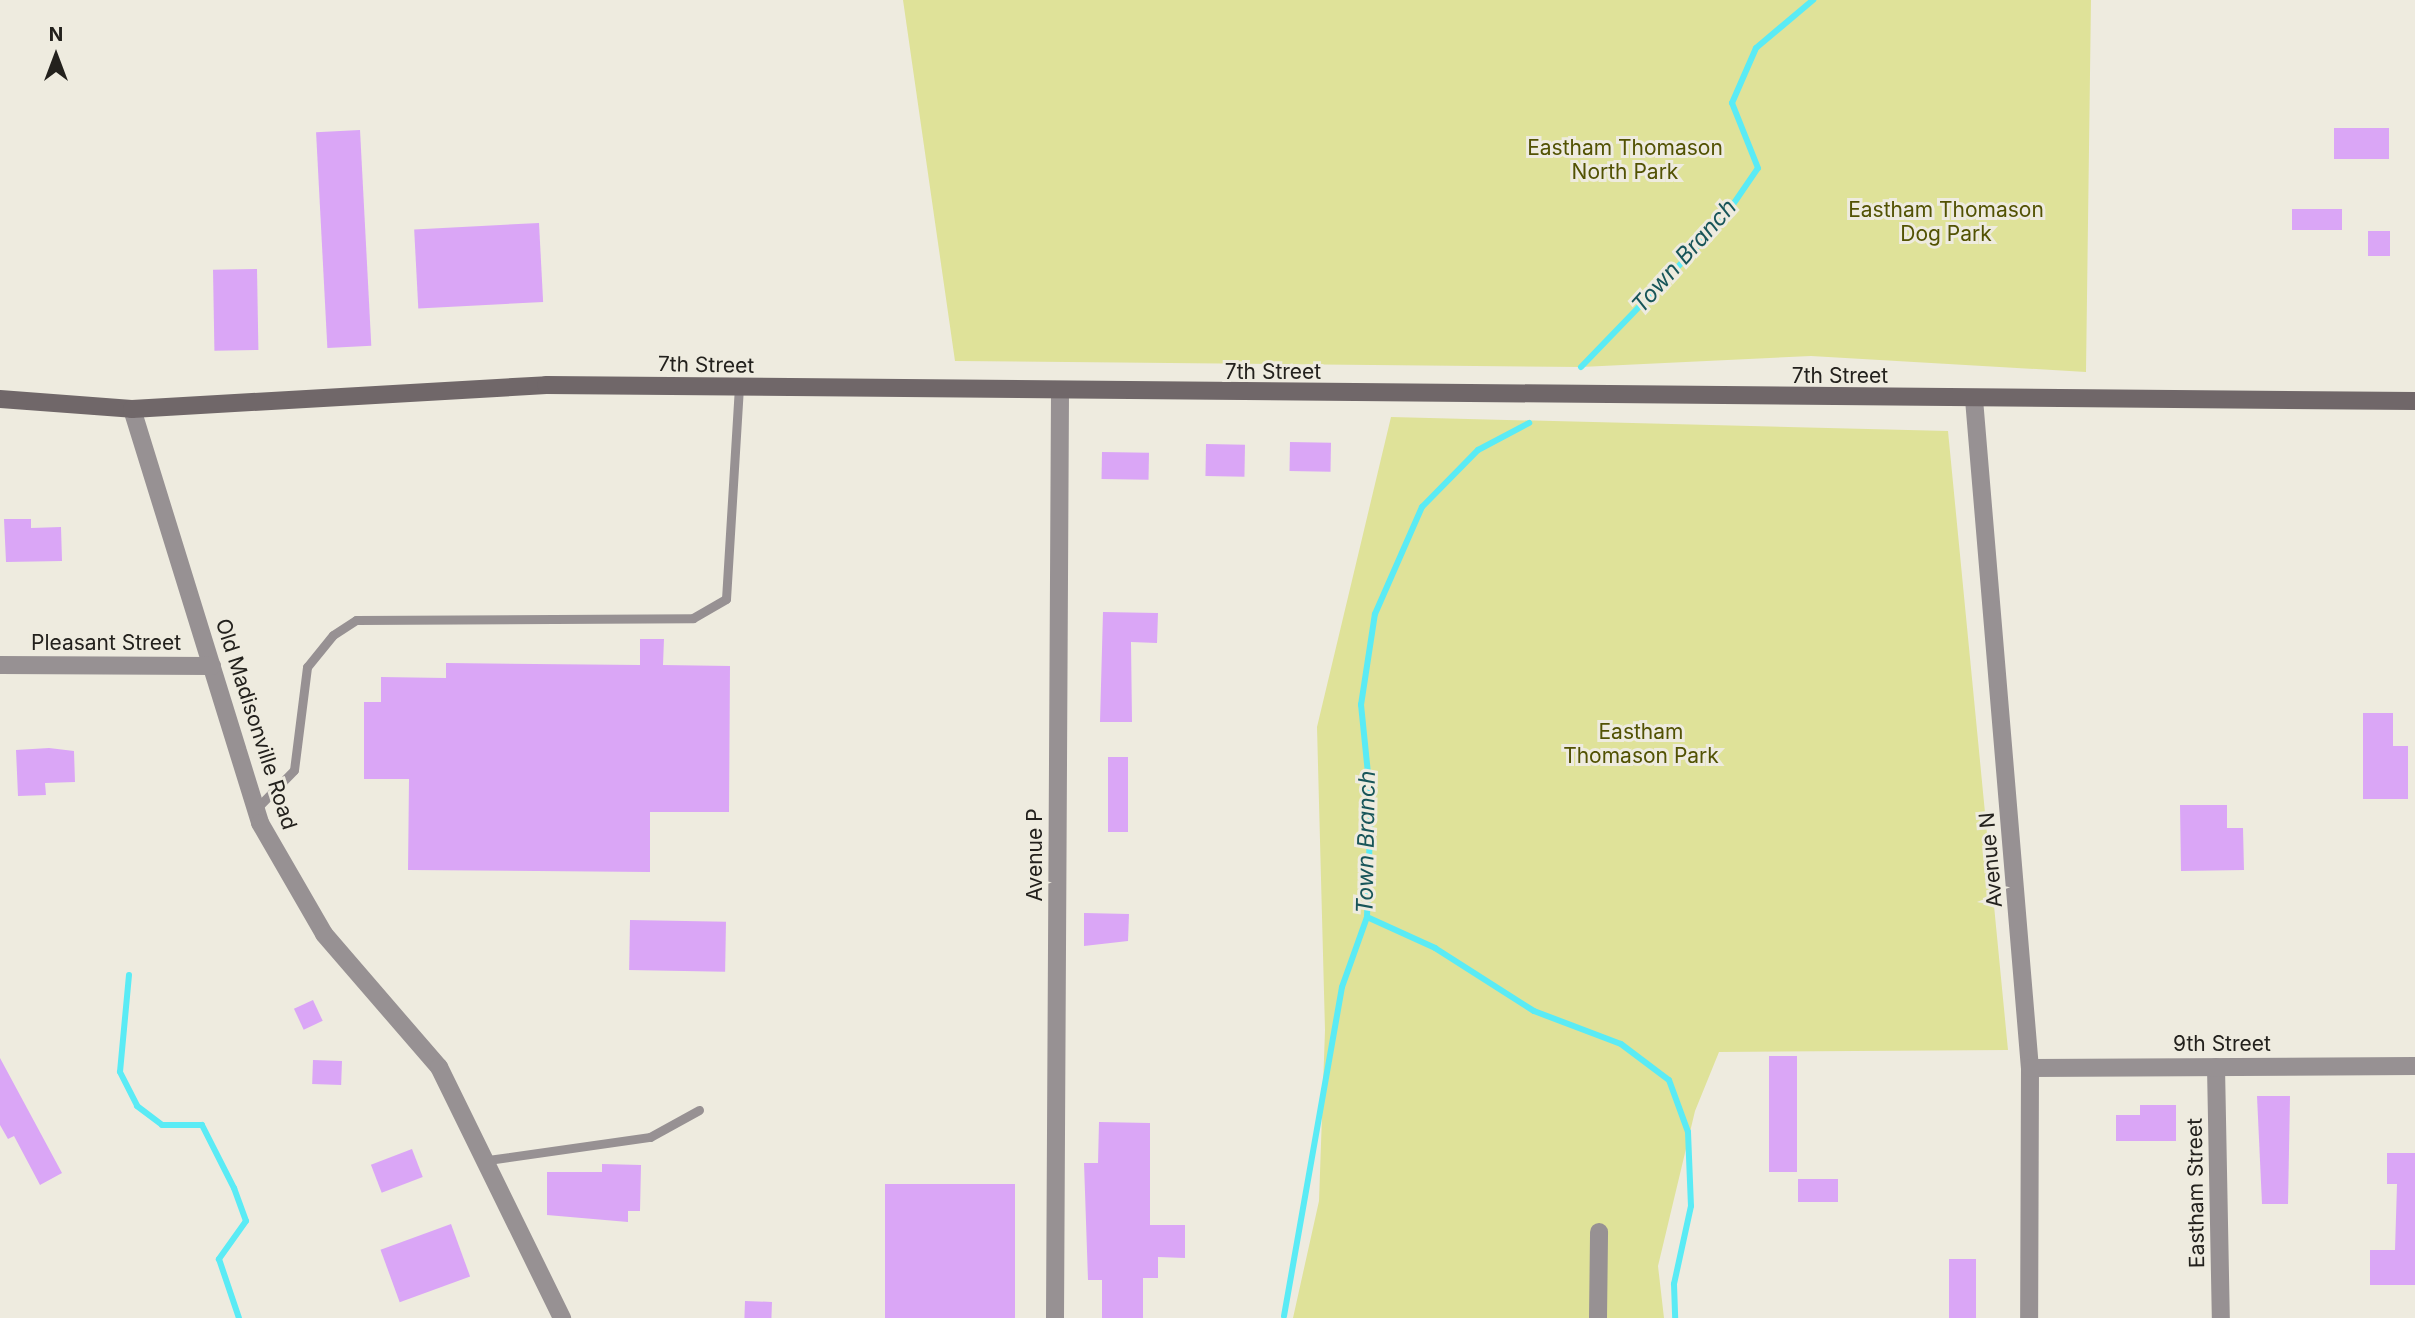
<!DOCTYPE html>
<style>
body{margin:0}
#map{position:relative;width:2415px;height:1318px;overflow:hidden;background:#eeebdf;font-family:Inter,sans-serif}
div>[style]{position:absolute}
.green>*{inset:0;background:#dfe299}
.stream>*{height:6px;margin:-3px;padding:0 3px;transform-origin:3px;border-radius:3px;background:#5aebf5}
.building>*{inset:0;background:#daa6f6;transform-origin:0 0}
.lane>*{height:9px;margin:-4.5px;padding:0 4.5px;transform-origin:4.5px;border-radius:4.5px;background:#979193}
.street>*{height:18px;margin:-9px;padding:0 9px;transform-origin:9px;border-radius:9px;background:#979193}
.secondary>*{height:18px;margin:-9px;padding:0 9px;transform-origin:9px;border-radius:9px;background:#706769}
span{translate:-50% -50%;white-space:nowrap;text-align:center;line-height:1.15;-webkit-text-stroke:6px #eeebdf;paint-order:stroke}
.park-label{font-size:21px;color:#525203}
.street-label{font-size:21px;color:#23211d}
.water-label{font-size:23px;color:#185559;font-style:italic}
.north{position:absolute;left:21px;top:21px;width:70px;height:70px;-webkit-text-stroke:5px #eeebdf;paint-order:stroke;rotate:0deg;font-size:19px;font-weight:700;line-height:28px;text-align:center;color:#23211d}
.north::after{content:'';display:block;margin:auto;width:24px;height:32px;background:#23211d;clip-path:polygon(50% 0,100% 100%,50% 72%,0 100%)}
</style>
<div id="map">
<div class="green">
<i style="clip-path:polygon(903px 0,2091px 0,2086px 372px,1811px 356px,1581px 367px,955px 361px)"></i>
<i style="clip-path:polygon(1391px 417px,1948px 431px,2008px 1050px,1719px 1052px,1695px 1111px,1658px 1266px,1664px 1318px,1293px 1318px,1319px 1201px,1325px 1030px,1317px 727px)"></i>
</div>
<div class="stream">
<i style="left:1581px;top:367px;width:202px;rotate:-46deg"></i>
<i style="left:1721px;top:222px;width:65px;rotate:-55.6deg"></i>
<i style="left:1758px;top:168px;width:70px;rotate:-111.8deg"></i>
<i style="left:1732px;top:103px;width:60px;rotate:-66.4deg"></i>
<i style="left:1756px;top:48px;width:75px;rotate:-40.1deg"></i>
<i style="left:1367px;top:917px;width:75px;rotate:24.5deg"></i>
<i style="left:1435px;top:948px;width:117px;rotate:32.5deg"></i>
<i style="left:1534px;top:1011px;width:93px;rotate:20.8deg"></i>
<i style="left:1621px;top:1044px;width:60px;rotate:36.9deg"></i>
<i style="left:1669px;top:1080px;width:55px;rotate:69.9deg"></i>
<i style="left:1688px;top:1132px;width:74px;rotate:87.7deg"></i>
<i style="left:1691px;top:1206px;width:80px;rotate:102.3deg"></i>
<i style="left:1674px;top:1284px;width:34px;rotate:88deg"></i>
<i style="left:129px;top:975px;width:97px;rotate:95.3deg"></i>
<i style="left:120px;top:1072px;width:38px;rotate:63deg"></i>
<i style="left:137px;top:1106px;width:31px;rotate:37deg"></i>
<i style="left:162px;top:1125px;width:40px"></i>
<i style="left:202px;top:1125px;width:71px;rotate:63.1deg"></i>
<i style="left:234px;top:1188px;width:35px;rotate:70deg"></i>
<i style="left:246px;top:1221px;width:47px;rotate:125.4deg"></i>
<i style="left:219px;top:1259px;width:62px;rotate:71.3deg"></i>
<i style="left:1284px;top:1316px;width:334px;rotate:-80deg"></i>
<i style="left:1342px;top:987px;width:74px;rotate:-70.3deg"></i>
<i style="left:1367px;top:917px;width:114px;rotate:-88deg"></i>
<i style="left:1371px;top:803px;width:99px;rotate:-95.8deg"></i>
<i style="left:1361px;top:705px;width:92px;rotate:-81.3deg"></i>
<i style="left:1375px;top:614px;width:117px;rotate:-66.3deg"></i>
<i style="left:1422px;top:507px;width:80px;rotate:-45.5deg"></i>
<i style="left:1478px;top:450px;width:58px;rotate:-27.9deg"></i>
</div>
<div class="building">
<i style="left:2334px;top:128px;width:55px;height:31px"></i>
<i style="left:360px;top:130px;width:216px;height:44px;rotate:87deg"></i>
<i style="left:2342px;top:209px;width:21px;height:50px;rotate:90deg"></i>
<i style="left:539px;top:223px;width:79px;height:125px;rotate:87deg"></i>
<i style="left:2368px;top:231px;width:22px;height:25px"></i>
<i style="left:257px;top:269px;width:81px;height:44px;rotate:89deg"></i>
<i style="left:1290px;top:442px;width:41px;height:29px;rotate:1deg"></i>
<i style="left:1206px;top:444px;width:39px;height:32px;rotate:1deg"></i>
<i style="left:1102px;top:452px;width:47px;height:27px;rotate:1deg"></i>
<i style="clip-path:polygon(4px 519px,31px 519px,31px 528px,61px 527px,62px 561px,6px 562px)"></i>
<i style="clip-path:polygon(1103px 612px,1158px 613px,1157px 643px,1131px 642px,1132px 722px,1100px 722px)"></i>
<i style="clip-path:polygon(640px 639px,664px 639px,663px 665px,730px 666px,729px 812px,650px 812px,650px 872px,408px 870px,409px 779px,364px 779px,364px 702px,381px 702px,381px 677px,446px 678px,446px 663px,640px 665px)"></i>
<i style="clip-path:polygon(2363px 713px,2393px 713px,2393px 746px,2408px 746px,2408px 799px,2363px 799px)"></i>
<i style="clip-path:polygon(49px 748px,74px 751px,75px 782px,45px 783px,46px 795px,18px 796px,16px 750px)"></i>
<i style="left:1108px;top:757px;width:20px;height:75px"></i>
<i style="clip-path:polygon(2180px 805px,2227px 805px,2227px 828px,2243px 828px,2244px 870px,2181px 871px)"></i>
<i style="clip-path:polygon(1084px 913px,1129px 914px,1128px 941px,1084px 946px)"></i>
<i style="left:630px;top:920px;width:96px;height:50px;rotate:1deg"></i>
<i style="left:313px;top:1000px;width:23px;height:21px;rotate:65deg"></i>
<i style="left:1769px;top:1056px;width:28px;height:116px"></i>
<i style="clip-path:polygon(0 1058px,62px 1173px,40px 1185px,14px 1136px,8px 1139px,0 1125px)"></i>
<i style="left:313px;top:1060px;width:29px;height:24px;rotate:2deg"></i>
<i style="clip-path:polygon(2257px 1096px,2290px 1096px,2288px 1204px,2262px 1204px)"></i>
<i style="clip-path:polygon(2140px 1105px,2176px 1105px,2176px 1141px,2116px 1141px,2116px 1115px,2140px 1115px)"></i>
<i style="clip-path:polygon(1099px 1122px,1150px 1123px,1150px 1225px,1185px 1225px,1185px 1258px,1158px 1257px,1158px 1278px,1143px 1278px,1143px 1318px,1102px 1318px,1102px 1280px,1088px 1280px,1084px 1163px,1098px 1163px)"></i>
<i style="left:412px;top:1149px;width:30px;height:44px;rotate:69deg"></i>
<i style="clip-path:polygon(2387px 1153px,2415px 1153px,2415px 1285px,2370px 1285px,2370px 1250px,2395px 1250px,2397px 1184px,2387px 1184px)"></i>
<i style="clip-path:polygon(602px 1164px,641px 1165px,640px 1211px,628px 1211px,628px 1222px,547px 1215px,547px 1172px,602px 1172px)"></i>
<i style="left:1798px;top:1179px;width:40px;height:23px"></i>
<i style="left:1015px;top:1184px;width:134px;height:130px;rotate:90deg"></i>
<i style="left:451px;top:1224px;width:56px;height:75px;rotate:70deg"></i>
<i style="left:1949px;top:1259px;width:27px;height:59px"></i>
<i style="left:745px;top:1301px;width:27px;height:17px;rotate:2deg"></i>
</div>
<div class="lane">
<i style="left:256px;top:809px;width:54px;rotate:-45.7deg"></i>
<i style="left:294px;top:770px;width:104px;rotate:-82.8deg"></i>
<i style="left:307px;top:667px;width:41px;rotate:-50.9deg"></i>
<i style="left:333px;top:635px;width:27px;rotate:-33deg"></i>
<i style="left:356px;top:620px;width:337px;rotate:-0.3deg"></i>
<i style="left:693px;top:618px;width:38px;rotate:-30deg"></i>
<i style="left:726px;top:599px;width:211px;rotate:-86.5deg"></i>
<i style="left:488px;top:1160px;width:164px;rotate:-8.1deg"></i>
<i style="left:650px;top:1137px;width:56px;rotate:-28.9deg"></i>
</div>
<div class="street">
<i style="left:1974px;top:399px;width:671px;rotate:85.22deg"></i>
<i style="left:2030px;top:1068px;width:250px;rotate:90.2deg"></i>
<i style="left:132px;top:409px;width:433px;rotate:72.8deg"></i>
<i style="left:260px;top:823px;width:128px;rotate:60deg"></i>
<i style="left:324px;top:934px;width:176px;rotate:49.2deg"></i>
<i style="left:439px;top:1067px;width:280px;rotate:63.9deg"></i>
<i style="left:0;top:665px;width:212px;rotate:0.3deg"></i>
<i style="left:2216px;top:1067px;width:251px;rotate:88.9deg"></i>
<i style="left:2030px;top:1068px;width:385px;rotate:-0.3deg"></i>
<i style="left:1055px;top:1318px;width:925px;rotate:-89.69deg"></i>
<i style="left:1598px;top:1318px;width:86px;rotate:-89.3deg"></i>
</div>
<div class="secondary">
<i style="left:0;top:399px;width:132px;rotate:4.3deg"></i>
<i style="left:132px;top:409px;width:415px;rotate:-3.3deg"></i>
<i style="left:546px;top:385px;width:1869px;rotate:0.49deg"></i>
</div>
<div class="park-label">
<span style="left:1625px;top:160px">Eastham Thomason<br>North Park</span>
<span style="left:1946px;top:222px">Eastham Thomason<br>Dog Park</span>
<span style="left:1641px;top:744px">Eastham<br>Thomason Park</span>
</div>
<div class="street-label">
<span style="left:706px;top:365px;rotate:1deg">7th Street</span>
<span style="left:1273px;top:372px">7th Street</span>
<span style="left:1840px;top:376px">7th Street</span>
<span style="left:106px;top:643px">Pleasant Street</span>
<span style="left:256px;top:724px;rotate:72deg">Old Madisonville Road</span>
<span style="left:1035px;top:855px;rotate:-90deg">Avenue P</span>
<span style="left:1991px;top:860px;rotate:-95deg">Avenue N</span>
<span style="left:2222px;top:1044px">9th Street</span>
<span style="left:2196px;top:1193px;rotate:-91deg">Eastham Street</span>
</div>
<div class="water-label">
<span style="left:1684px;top:256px;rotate:-48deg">Town Branch</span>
<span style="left:1366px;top:842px;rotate:-89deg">Town Branch</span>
</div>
<div class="north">N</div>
</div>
